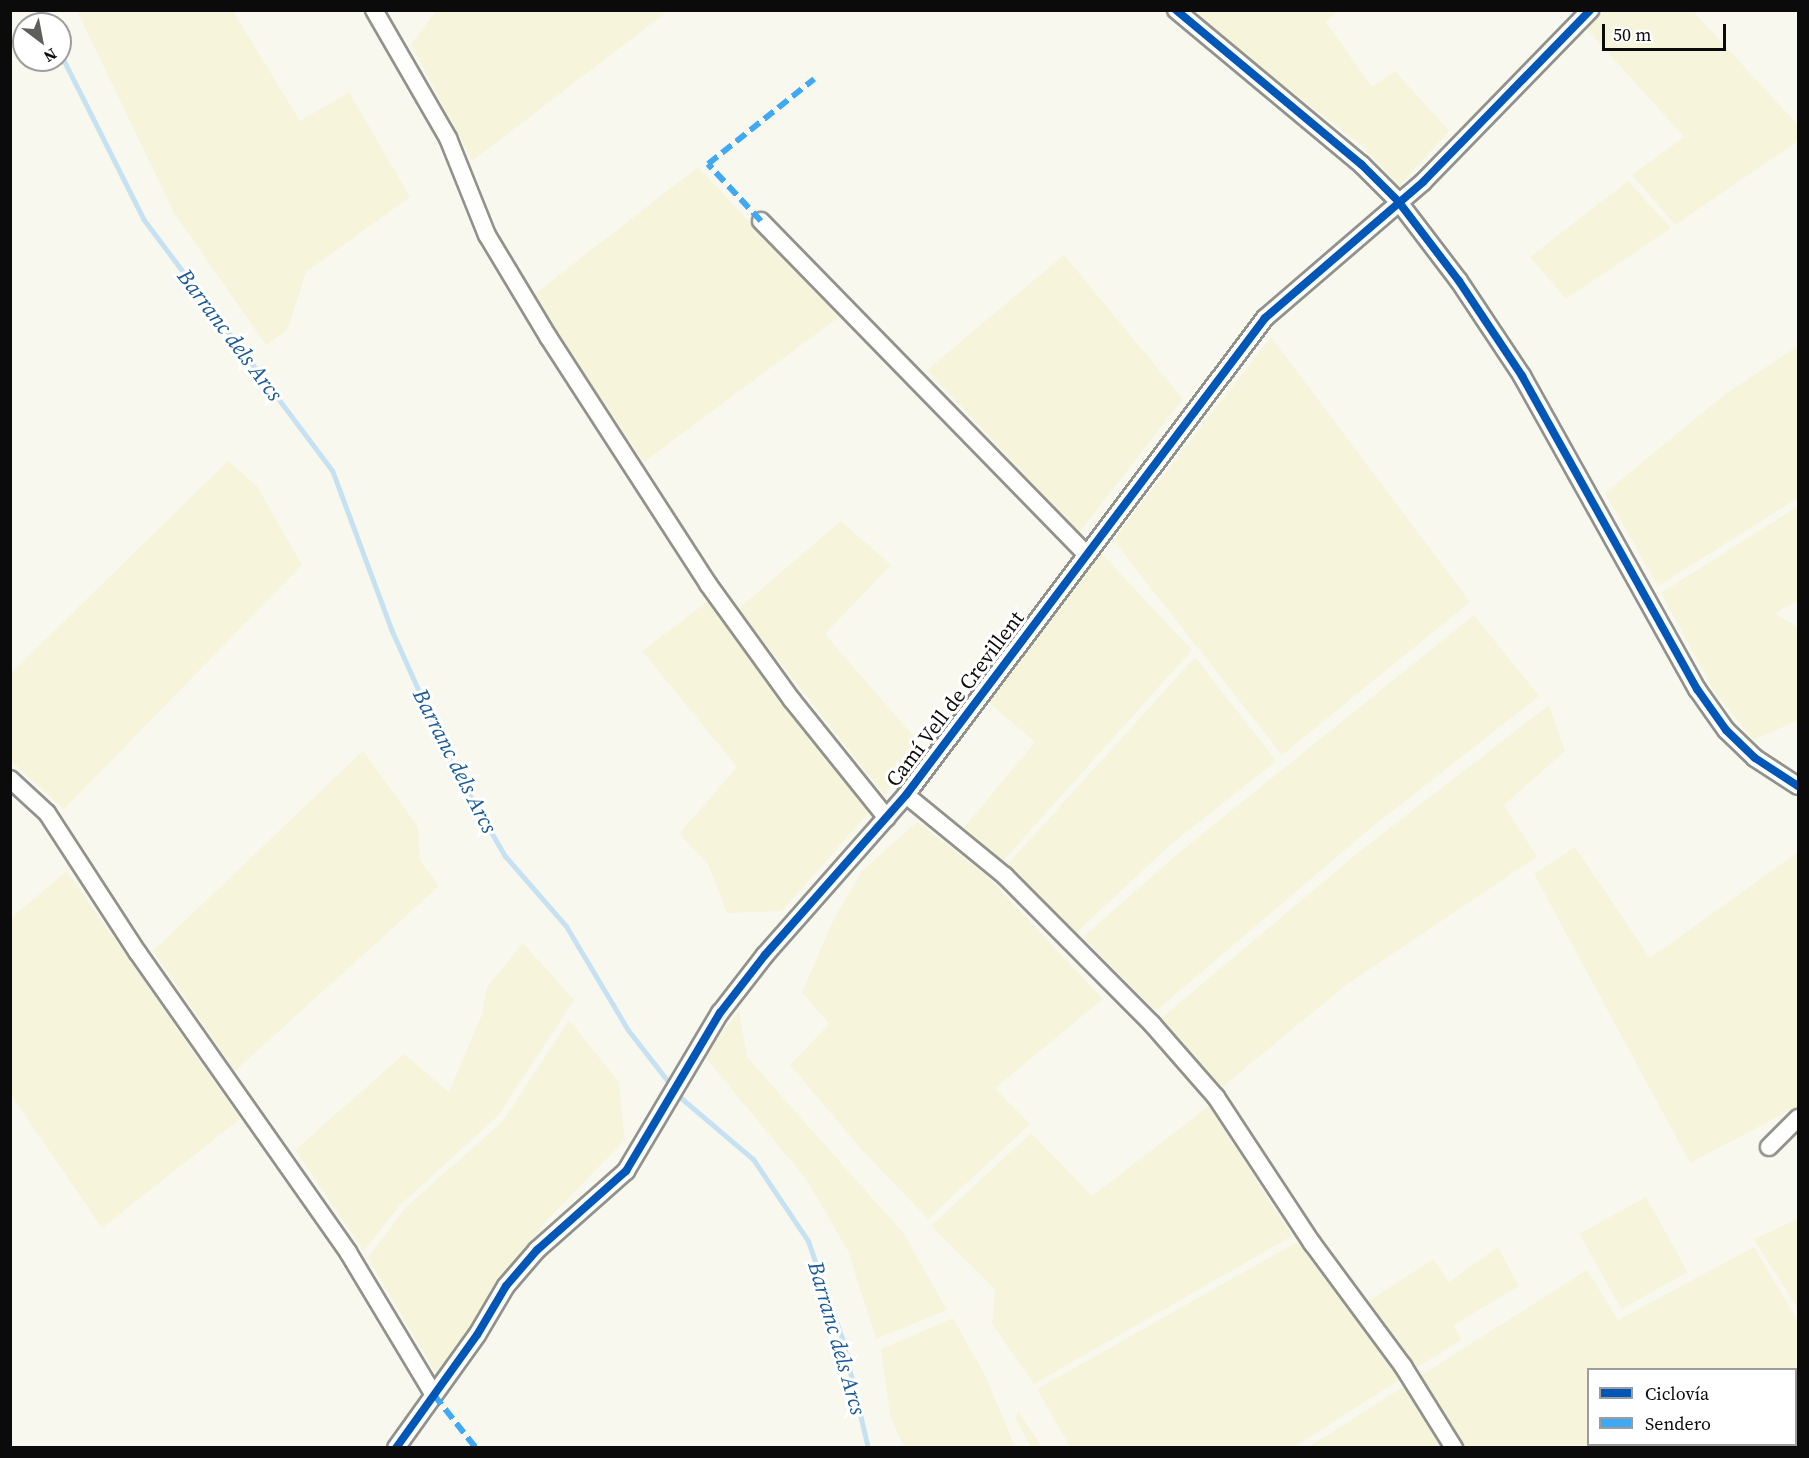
<!DOCTYPE html>
<meta charset="utf-8">
<style>
body{margin:0}
#map{position:relative;width:1809px;height:1458px;overflow:hidden;background:#f9f8ee;font-family:"Source Serif 4",serif}
div>[style]{position:absolute}
.farmland>*{inset:0;background:#f6f4db;transform-origin:0 0}
.stream>*{height:5px;margin:-2.5px;padding:0 2.5px;transform-origin:2.5px;border-radius:2.5px;background:#c6e1f2}
.roads{filter:drop-shadow(2px 0 #92928d) drop-shadow(-2px 0 #92928d) drop-shadow(0 2px #92928d) drop-shadow(0 -2px #92928d)}
.minor>*{height:16px;margin:-8px;padding:0 8px;transform-origin:8px;border-radius:8px;background:#fefefc}
.quiet>*{height:6px;margin-top:-3px;transform-origin:0;background:repeating-linear-gradient(90deg,#3fa9f5 0 12px,transparent 0 18px)}
.cycleway>*{height:8px;margin:-4px;padding:0 4px;transform-origin:4px;border-radius:4px;background:#0057b8}
span{translate:-50% -50%;white-space:nowrap;text-align:center;line-height:1.15;-webkit-text-stroke:6px #fff;paint-order:stroke}
.street-label{font-size:21px;color:#0b0b0b}
.water-label{font-size:22px;color:#1a5a97;font-style:italic}
.frame{position:absolute;inset:0;border:12px solid #0b0b0b;pointer-events:none}
.legend{position:absolute;left:1587px;top:1368px;width:210px;height:78px;box-sizing:border-box;background:#fff;border:2px solid #9d9d9d;margin:0;padding:8px 10px;list-style:none;font-size:18px;color:#0b0b0b}
.legend li{display:flex;align-items:center;gap:12px;height:30px}
.legend b{width:30px;border:2px solid #9d9d9d}
.north{position:absolute;left:12px;top:12px;width:60px;height:60px;box-sizing:border-box;background:#fff;border:2px solid #9d9d9d;border-radius:50%;rotate:148deg;font-size:16px;font-weight:700;line-height:24px;text-align:center;color:#0b0b0b}
.north::after{content:'';display:block;margin:auto;width:21px;height:27px;background:#5e5e5a;clip-path:polygon(50% 0,100% 100%,50% 72%,0 100%)}
.scale{position:absolute;left:1602px;top:24px;width:124px;height:27px;box-sizing:border-box;border:3px solid #0b0b0b;border-top:0;padding-left:8px;font-size:18px;line-height:21px;white-space:nowrap;color:#0b0b0b;-webkit-text-stroke:4px #fff;paint-order:stroke}
</style>
<div id="map">
<div class="farmland">
<i style="clip-path:polygon(1204px 10px,1338px 11px,1326px 22px,1372px 87px,1395px 71px,1449px 131px,1399px 186px,1361px 145px,1196px 17px)"></i>
<i style="clip-path:polygon(77px 11px,233px 11px,300px 121px,349px 92px,410px 197px,306px 272px,288px 329px,266px 345px,174px 213px)"></i>
<i style="clip-path:polygon(436px 11px,436px 10px,668px 11px,472px 161px,411px 44px)"></i>
<i style="clip-path:polygon(1605px 11px,1693px 11px,1798px 125px,1798px 141px,1675px 225px,1632px 175px,1684px 137px,1585px 27px)"></i>
<i style="clip-path:polygon(698px 167px,839px 317px,644px 462px,532px 296px)"></i>
<i style="clip-path:polygon(1628px 181px,1671px 228px,1566px 299px,1530px 257px)"></i>
<i style="clip-path:polygon(1064px 255px,1183px 399px,1079px 533px,927px 370px)"></i>
<i style="clip-path:polygon(1271px 337px,1470px 602px,1282px 755px,1113px 540px)"></i>
<i style="clip-path:polygon(1798px 346px,1798px 498px,1658px 586px,1605px 493px,1724px 395px)"></i>
<i style="clip-path:polygon(228px 461px,257px 486px,302px 565px,64px 809px,11px 761px,11px 673px)"></i>
<i style="clip-path:polygon(1798px 506px,1798px 601px,1774px 613px,1798px 627px,1798px 720px,1753px 740px,1714px 691px,1661px 593px)"></i>
<i style="clip-path:polygon(841px 521px,891px 565px,825px 634px,921px 745px,884px 795px,738px 609px)"></i>
<i style="clip-path:polygon(1100px 552px,1192px 650px,1003px 861px,962px 830px,1035px 742px,987px 701px)"></i>
<i style="clip-path:polygon(708px 601px,872px 809px,782px 911px,727px 913px,708px 864px,679px 834px,737px 767px,642px 651px)"></i>
<i style="clip-path:polygon(1474px 615px,1539px 696px,1367px 831px,1156px 1011px,1083px 937px,1180px 852px)"></i>
<i style="clip-path:polygon(1195px 657px,1276px 761px,1170px 845px,1076px 933px,1007px 865px)"></i>
<i style="clip-path:polygon(1549px 705px,1565px 751px,1504px 805px,1537px 857px,1346px 985px,1221px 1088px,1158px 1021px,1360px 851px)"></i>
<i style="clip-path:polygon(363px 751px,418px 827px,420px 860px,439px 886px,235px 1071px,153px 951px)"></i>
<i style="clip-path:polygon(917px 822px,986px 875px,1103px 999px,995px 1088px,1030px 1124px,928px 1219px,862px 1150px,790px 1065px,829px 1024px,802px 992px,834px 919px,862px 871px)"></i>
<i style="clip-path:polygon(1575px 847px,1650px 958px,1798px 852px,1798px 1106px,1690px 1163px,1534px 874px)"></i>
<i style="clip-path:polygon(67px 871px,240px 1119px,102px 1228px,11px 1095px,11px 918px)"></i>
<i style="clip-path:polygon(523px 943px,574px 1000px,498px 1116px,400px 1205px,364px 1251px,295px 1150px,404px 1054px,449px 1092px,481px 1017px,487px 987px)"></i>
<i style="clip-path:polygon(739px 1011px,747px 1057px,904px 1234px,947px 1310px,876px 1339px,848px 1251px,806px 1179px,704px 1056px)"></i>
<i style="clip-path:polygon(569px 1020px,619px 1082px,625px 1140px,544px 1223px,437px 1375px,368px 1258px,405px 1208px,503px 1121px)"></i>
<i style="clip-path:polygon(1209px 1106px,1292px 1236px,1034px 1384px,992px 1324px,995px 1289px,931px 1226px,1031px 1133px,1092px 1196px)"></i>
<i style="left:1646px;top:1197px;width:86px;height:76px;rotate:61deg"></i>
<i style="clip-path:polygon(1798px 1219px,1798px 1309px,1754px 1239px)"></i>
<i style="clip-path:polygon(1297px 1242px,1401px 1379px,1294px 1447px,1070px 1447px,1037px 1389px)"></i>
<i style="clip-path:polygon(1498px 1247px,1519px 1286px,1454px 1325px,1461px 1340px,1416px 1368px,1369px 1301px,1433px 1259px,1449px 1282px)"></i>
<i style="clip-path:polygon(1754px 1247px,1798px 1321px,1798px 1386px,1796px 1388px,1796px 1370px,1588px 1370px,1588px 1444px,1683px 1445px,1677px 1447px,1307px 1448px,1587px 1270px,1618px 1320px)"></i>
<i style="clip-path:polygon(953px 1318px,986px 1377px,1015px 1447px,904px 1447px,890px 1416px,881px 1349px)"></i>
<i style="clip-path:polygon(1018px 1411px,1042px 1447px,1031px 1447px,1015px 1418px)"></i>
</div>
<div class="stream">
<i style="left:39px;top:10px;width:16px;rotate:63deg"></i>
<i style="left:60px;top:53px;width:187px;rotate:63.3deg"></i>
<i style="left:144px;top:220px;width:313px;rotate:53.1deg"></i>
<i style="left:332px;top:470px;width:170px;rotate:69.6deg"></i>
<i style="left:391px;top:629px;width:147px;rotate:65.9deg"></i>
<i style="left:451px;top:763px;width:108px;rotate:59.9deg"></i>
<i style="left:505px;top:856px;width:93px;rotate:48.9deg"></i>
<i style="left:566px;top:926px;width:121px;rotate:59.2deg"></i>
<i style="left:628px;top:1030px;width:86px;rotate:52.1deg"></i>
<i style="left:681px;top:1098px;width:94px;rotate:40.3deg"></i>
<i style="left:753px;top:1159px;width:99px;rotate:56.1deg"></i>
<i style="left:808px;top:1241px;width:103px;rotate:70.7deg"></i>
<i style="left:842px;top:1338px;width:113px;rotate:76.7deg"></i>
</div>
<div class="roads">
<div class="minor">
<i style="left:374px;top:10px;width:148px;rotate:60deg"></i>
<i style="left:448px;top:138px;width:105px;rotate:68.1deg"></i>
<i style="left:487px;top:235px;width:120px;rotate:59deg"></i>
<i style="left:549px;top:338px;width:293px;rotate:57.1deg"></i>
<i style="left:708px;top:584px;width:143px;rotate:54.1deg"></i>
<i style="left:792px;top:700px;width:151px;rotate:51.2deg"></i>
<i style="left:1176px;top:10px;width:241px;rotate:39.8deg"></i>
<i style="left:1361px;top:164px;width:52px;rotate:45deg"></i>
<i style="left:1398px;top:201px;width:101px;rotate:52.7deg"></i>
<i style="left:1459px;top:281px;width:114px;rotate:56.4deg"></i>
<i style="left:1522px;top:376px;width:359px;rotate:60.8deg"></i>
<i style="left:1697px;top:689px;width:50px;rotate:54.7deg"></i>
<i style="left:1726px;top:730px;width:40px;rotate:44deg"></i>
<i style="left:1755px;top:758px;width:51px;rotate:33.1deg"></i>
<i style="left:761px;top:221px;width:465px;rotate:45.7deg"></i>
<i style="left:10px;top:779px;width:50px;rotate:42.6deg"></i>
<i style="left:47px;top:813px;width:167px;rotate:57deg"></i>
<i style="left:138px;top:953px;width:365px;rotate:54.9deg"></i>
<i style="left:348px;top:1252px;width:167px;rotate:59deg"></i>
<i style="left:906px;top:795px;width:128px;rotate:39.3deg"></i>
<i style="left:1005px;top:876px;width:209px;rotate:45.2deg"></i>
<i style="left:1152px;top:1024px;width:97px;rotate:48.8deg"></i>
<i style="left:1216px;top:1097px;width:175px;rotate:56.7deg"></i>
<i style="left:1312px;top:1243px;width:153px;rotate:53.5deg"></i>
<i style="left:1403px;top:1366px;width:97px;rotate:58.1deg"></i>
<i style="left:1769px;top:1147px;width:41px;rotate:-45deg"></i>
<i style="left:396px;top:1448px;width:139px;rotate:-54.4deg"></i>
<i style="left:477px;top:1335px;width:57px;rotate:-59.4deg"></i>
<i style="left:506px;top:1286px;width:48px;rotate:-49.3deg"></i>
<i style="left:537px;top:1250px;width:119px;rotate:-41.6deg"></i>
<i style="left:626px;top:1171px;width:184px;rotate:-59.3deg"></i>
<i style="left:720px;top:1013px;width:73px;rotate:-52.2deg"></i>
<i style="left:765px;top:955px;width:213px;rotate:-48.6deg"></i>
<i style="left:906px;top:795px;width:597px;rotate:-53.03deg"></i>
<i style="left:1265px;top:318px;width:208px;rotate:-40.7deg"></i>
<i style="left:1423px;top:182px;width:240px;rotate:-45.8deg"></i>
</div>
</div>
<div class="quiet">
<i style="left:761px;top:221px;width:78px;rotate:-132.9deg"></i>
<i style="left:708px;top:164px;width:136px;rotate:-38.7deg"></i>
<i style="left:434px;top:1395px;width:68px;rotate:51.6deg"></i>
</div>
<div class="cycleway">
<i style="left:1176px;top:10px;width:241px;rotate:39.8deg"></i>
<i style="left:1361px;top:164px;width:52px;rotate:45deg"></i>
<i style="left:1398px;top:201px;width:101px;rotate:52.7deg"></i>
<i style="left:1459px;top:281px;width:114px;rotate:56.4deg"></i>
<i style="left:1522px;top:376px;width:359px;rotate:60.8deg"></i>
<i style="left:1697px;top:689px;width:50px;rotate:54.7deg"></i>
<i style="left:1726px;top:730px;width:40px;rotate:44deg"></i>
<i style="left:1755px;top:758px;width:51px;rotate:33.1deg"></i>
<i style="left:396px;top:1448px;width:139px;rotate:-54.4deg"></i>
<i style="left:477px;top:1335px;width:57px;rotate:-59.4deg"></i>
<i style="left:506px;top:1286px;width:48px;rotate:-49.3deg"></i>
<i style="left:537px;top:1250px;width:119px;rotate:-41.6deg"></i>
<i style="left:626px;top:1171px;width:184px;rotate:-59.3deg"></i>
<i style="left:720px;top:1013px;width:73px;rotate:-52.2deg"></i>
<i style="left:765px;top:955px;width:213px;rotate:-48.6deg"></i>
<i style="left:906px;top:795px;width:597px;rotate:-53.03deg"></i>
<i style="left:1265px;top:318px;width:208px;rotate:-40.7deg"></i>
<i style="left:1423px;top:182px;width:240px;rotate:-45.8deg"></i>
</div>
<div class="street-label">
<span style="left:955px;top:699px;rotate:-53deg">Camí Vell de Crevillent</span>
</div>
<div class="water-label">
<span style="left:230px;top:335px;rotate:53deg">Barranc dels Arcs</span>
<span style="left:455px;top:761px;rotate:63deg">Barranc dels Arcs</span>
<span style="left:837px;top:1338px;rotate:74deg">Barranc dels Arcs</span>
</div>
<div class="frame"></div>
<ul class="legend">
<li><b style="height:8px;background:#0057b8"></b>Ciclovía</li>
<li><b style="height:8px;background:#3fa9f5"></b>Sendero</li>
</ul>
<div class="north">N</div>
<div class="scale">50 m</div>
</div>
